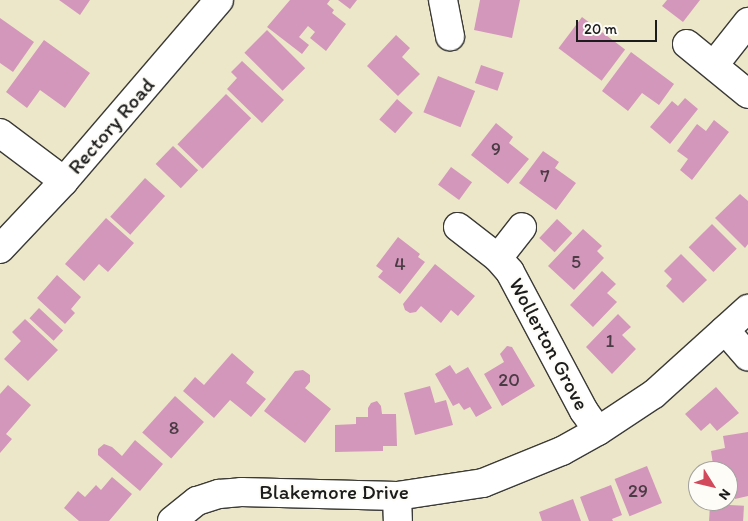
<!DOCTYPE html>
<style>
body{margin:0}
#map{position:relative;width:748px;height:521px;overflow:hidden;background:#ede7c9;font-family:Itim,sans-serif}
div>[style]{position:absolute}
.building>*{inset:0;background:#d397bb;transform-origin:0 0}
.roads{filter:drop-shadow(1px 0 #3b3a36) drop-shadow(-1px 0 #3b3a36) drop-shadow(0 1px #3b3a36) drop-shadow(0 -1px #3b3a36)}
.minor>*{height:28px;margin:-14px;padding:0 14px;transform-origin:14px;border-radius:14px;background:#fff}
span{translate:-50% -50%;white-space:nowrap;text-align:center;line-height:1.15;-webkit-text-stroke:4px #fdfcf7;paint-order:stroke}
.number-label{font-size:19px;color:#4a3b44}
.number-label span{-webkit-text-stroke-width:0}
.street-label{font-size:21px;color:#1c1c1c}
.north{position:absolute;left:688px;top:461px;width:50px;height:50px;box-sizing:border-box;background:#fdfcf7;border:1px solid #a3a29f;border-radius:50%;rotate:126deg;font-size:14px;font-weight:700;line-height:20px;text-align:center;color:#1c1c1c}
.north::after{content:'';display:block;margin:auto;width:18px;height:22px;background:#d1495b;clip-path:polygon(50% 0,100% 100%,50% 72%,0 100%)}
.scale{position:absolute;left:576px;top:20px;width:81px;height:22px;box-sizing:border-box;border:2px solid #1c1c1c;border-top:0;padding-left:6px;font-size:15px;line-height:18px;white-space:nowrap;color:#1c1c1c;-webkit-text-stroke:4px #fdfcf7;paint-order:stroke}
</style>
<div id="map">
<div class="building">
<i style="clip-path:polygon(59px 0,90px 0,80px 15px)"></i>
<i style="clip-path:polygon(290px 0,330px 0,327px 4px,334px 10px,332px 13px,346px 24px,326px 51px,310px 38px,315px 32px,308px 26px,299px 37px,309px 45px,302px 54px,267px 27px)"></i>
<i style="clip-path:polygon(338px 0,357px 0,350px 9px)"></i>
<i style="clip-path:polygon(480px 0,520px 0,512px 38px,474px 30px)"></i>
<i style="clip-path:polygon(667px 0,700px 0,683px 22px,662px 6px)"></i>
<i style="left:582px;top:17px;width:54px;height:39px;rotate:37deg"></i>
<i style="clip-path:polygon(0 18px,34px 42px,13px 72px,0 63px)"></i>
<i style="left:267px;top:30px;width:54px;height:32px;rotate:45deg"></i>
<i style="clip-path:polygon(396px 35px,410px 48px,402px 57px,420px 74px,398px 96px,367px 66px)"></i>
<i style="clip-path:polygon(44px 40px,90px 73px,65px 108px,40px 90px,27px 108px,6px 92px)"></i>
<i style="clip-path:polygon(631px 52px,674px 84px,659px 105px,642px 93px,628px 111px,602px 91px)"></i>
<i style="clip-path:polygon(242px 61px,284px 100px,262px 123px,227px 89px,237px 78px,231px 72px)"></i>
<i style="left:481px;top:65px;width:24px;height:19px;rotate:19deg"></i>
<i style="left:438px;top:76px;width:40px;height:39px;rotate:22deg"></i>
<i style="left:226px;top:94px;width:35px;height:70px;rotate:44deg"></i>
<i style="clip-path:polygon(685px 98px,698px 109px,670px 144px,650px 127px,672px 101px,678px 106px)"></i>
<i style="left:397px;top:99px;width:21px;height:27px;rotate:41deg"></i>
<i style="clip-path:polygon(714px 120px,729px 132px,692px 180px,680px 170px,688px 159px,677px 151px,697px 124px,706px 131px)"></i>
<i style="clip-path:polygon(496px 123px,513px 137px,509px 143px,529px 159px,508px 184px,471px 155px)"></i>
<i style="left:173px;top:146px;width:35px;height:25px;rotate:44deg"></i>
<i style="clip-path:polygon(543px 151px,559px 162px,555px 168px,576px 183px,556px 210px,519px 183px)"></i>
<i style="left:451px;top:167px;width:26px;height:22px;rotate:36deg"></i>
<i style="left:145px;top:178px;width:27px;height:52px;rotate:42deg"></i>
<i style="clip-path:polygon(740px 194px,748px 201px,748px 244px,745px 248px,715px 218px)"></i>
<i style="clip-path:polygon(106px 218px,134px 243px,108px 272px,99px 264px,84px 281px,65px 264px)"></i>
<i style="left:557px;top:219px;width:21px;height:26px;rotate:43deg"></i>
<i style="left:712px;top:224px;width:35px;height:33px;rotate:45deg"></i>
<i style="clip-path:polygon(583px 229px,602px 246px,597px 251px,604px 258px,574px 290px,548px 266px)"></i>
<i style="clip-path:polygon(398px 237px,420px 254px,418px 257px,425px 262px,400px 294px,378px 277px,383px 271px,376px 266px)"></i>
<i style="clip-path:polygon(681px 254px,707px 280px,683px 303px,666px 286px,672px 279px,664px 271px)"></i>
<i style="clip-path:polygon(435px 264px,475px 296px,458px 316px,451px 310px,441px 323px,421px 306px,416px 312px,410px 313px,405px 310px,403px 304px)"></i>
<i style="clip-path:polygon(602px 271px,616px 284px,607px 293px,617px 302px,593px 327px,570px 305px)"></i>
<i style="clip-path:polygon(57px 275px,81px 297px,71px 309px,75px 313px,65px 324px,37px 298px)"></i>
<i style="left:39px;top:308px;width:33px;height:14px;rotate:43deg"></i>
<i style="clip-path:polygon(618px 314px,631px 327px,622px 335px,636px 349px,612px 374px,586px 347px)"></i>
<i style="clip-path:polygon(25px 319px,58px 350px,28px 381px,4px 359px,21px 341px,12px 332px)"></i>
<i style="clip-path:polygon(507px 346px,512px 347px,535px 386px,502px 406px,484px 374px,504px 362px,500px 354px)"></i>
<i style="clip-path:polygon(232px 353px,254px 372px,246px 383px,266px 399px,251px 417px,230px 400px,214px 418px,183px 391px,195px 377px,204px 385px)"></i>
<i style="clip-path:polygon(450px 365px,456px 374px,468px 367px,492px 408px,476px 417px,470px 407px,464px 410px,459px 403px,453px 406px,435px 374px)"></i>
<i style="clip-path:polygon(303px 370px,310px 375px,310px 382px,305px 388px,331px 409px,305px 443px,264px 411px,295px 371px)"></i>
<i style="clip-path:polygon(8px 385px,31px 405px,6px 434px,12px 439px,0 453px,0 394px)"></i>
<i style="clip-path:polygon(430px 386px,435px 403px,446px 400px,453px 425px,415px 435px,404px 393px)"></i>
<i style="clip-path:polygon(716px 387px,739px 413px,717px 431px,710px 423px,701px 431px,685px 414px)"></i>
<i style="left:175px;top:396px;width:39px;height:49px;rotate:42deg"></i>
<i style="clip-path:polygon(377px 401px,381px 406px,382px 414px,396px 414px,397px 446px,383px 446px,383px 451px,335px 452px,335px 425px,356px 424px,356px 417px,368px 417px,368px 408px,371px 403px)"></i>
<i style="clip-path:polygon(748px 432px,748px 496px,735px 499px,733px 490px,728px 491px,728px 471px,714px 471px,711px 451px,725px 448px,723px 436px)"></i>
<i style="clip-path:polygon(135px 440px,163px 464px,140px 491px,98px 455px,98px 449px,104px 444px,112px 447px,122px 456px)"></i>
<i style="left:647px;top:466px;width:40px;height:35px;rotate:68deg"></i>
<i style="clip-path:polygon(112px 477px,132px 494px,109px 521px,79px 521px,64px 508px,78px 491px,85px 497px,96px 485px,101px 490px)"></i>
<i style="clip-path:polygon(611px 485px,622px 515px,612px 519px,613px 521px,589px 521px,580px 497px)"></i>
<i style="clip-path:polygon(573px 499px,581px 521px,542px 521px,539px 512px)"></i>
<i style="left:710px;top:504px;width:34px;height:17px;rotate:3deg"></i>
</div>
<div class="roads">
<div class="minor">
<i style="left:443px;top:0;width:37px;rotate:79deg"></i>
<i style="left:687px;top:44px;width:79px;rotate:39.3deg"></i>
<i style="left:714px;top:65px;width:55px;rotate:-51.7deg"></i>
<i style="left:0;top:133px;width:80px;rotate:36.9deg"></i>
<i style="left:458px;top:227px;width:51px;rotate:37.8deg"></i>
<i style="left:498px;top:258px;width:18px;rotate:49deg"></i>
<i style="left:510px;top:272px;width:157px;rotate:62deg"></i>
<i style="left:584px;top:411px;width:24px;rotate:55deg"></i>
<i style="left:0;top:249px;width:93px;rotate:-46.7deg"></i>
<i style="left:64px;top:181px;width:238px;rotate:-49.4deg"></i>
<i style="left:498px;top:258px;width:39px;rotate:-52deg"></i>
<i style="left:725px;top:330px;width:35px;rotate:49deg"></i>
<i style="left:397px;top:496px;width:25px;rotate:88deg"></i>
<i style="left:172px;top:521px;width:32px;rotate:-39deg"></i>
<i style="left:197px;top:501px;width:23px;rotate:-18deg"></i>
<i style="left:219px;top:494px;width:22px;rotate:-5deg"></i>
<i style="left:241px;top:492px;width:156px;rotate:1.5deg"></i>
<i style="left:397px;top:496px;width:87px;rotate:-8.6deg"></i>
<i style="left:483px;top:483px;width:85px;rotate:-22.1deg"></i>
<i style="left:562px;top:451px;width:41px;rotate:-29.1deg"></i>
<i style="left:598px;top:431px;width:67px;rotate:-33.5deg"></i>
<i style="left:654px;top:394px;width:127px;rotate:-42.1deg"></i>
</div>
</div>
<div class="number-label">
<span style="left:496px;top:149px">9</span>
<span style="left:545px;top:176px">7</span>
<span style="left:576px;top:262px">5</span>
<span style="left:400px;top:264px">4</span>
<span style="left:610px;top:341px">1</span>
<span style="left:509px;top:380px">20</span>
<span style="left:174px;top:428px">8</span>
<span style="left:638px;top:491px">29</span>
</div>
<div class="street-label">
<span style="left:111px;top:126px;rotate:-49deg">Rectory Road</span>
<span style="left:549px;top:344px;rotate:62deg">Wollerton Grove</span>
<span style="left:334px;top:492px">Blakemore Drive</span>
</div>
<div class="north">N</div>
<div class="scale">20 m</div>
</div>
